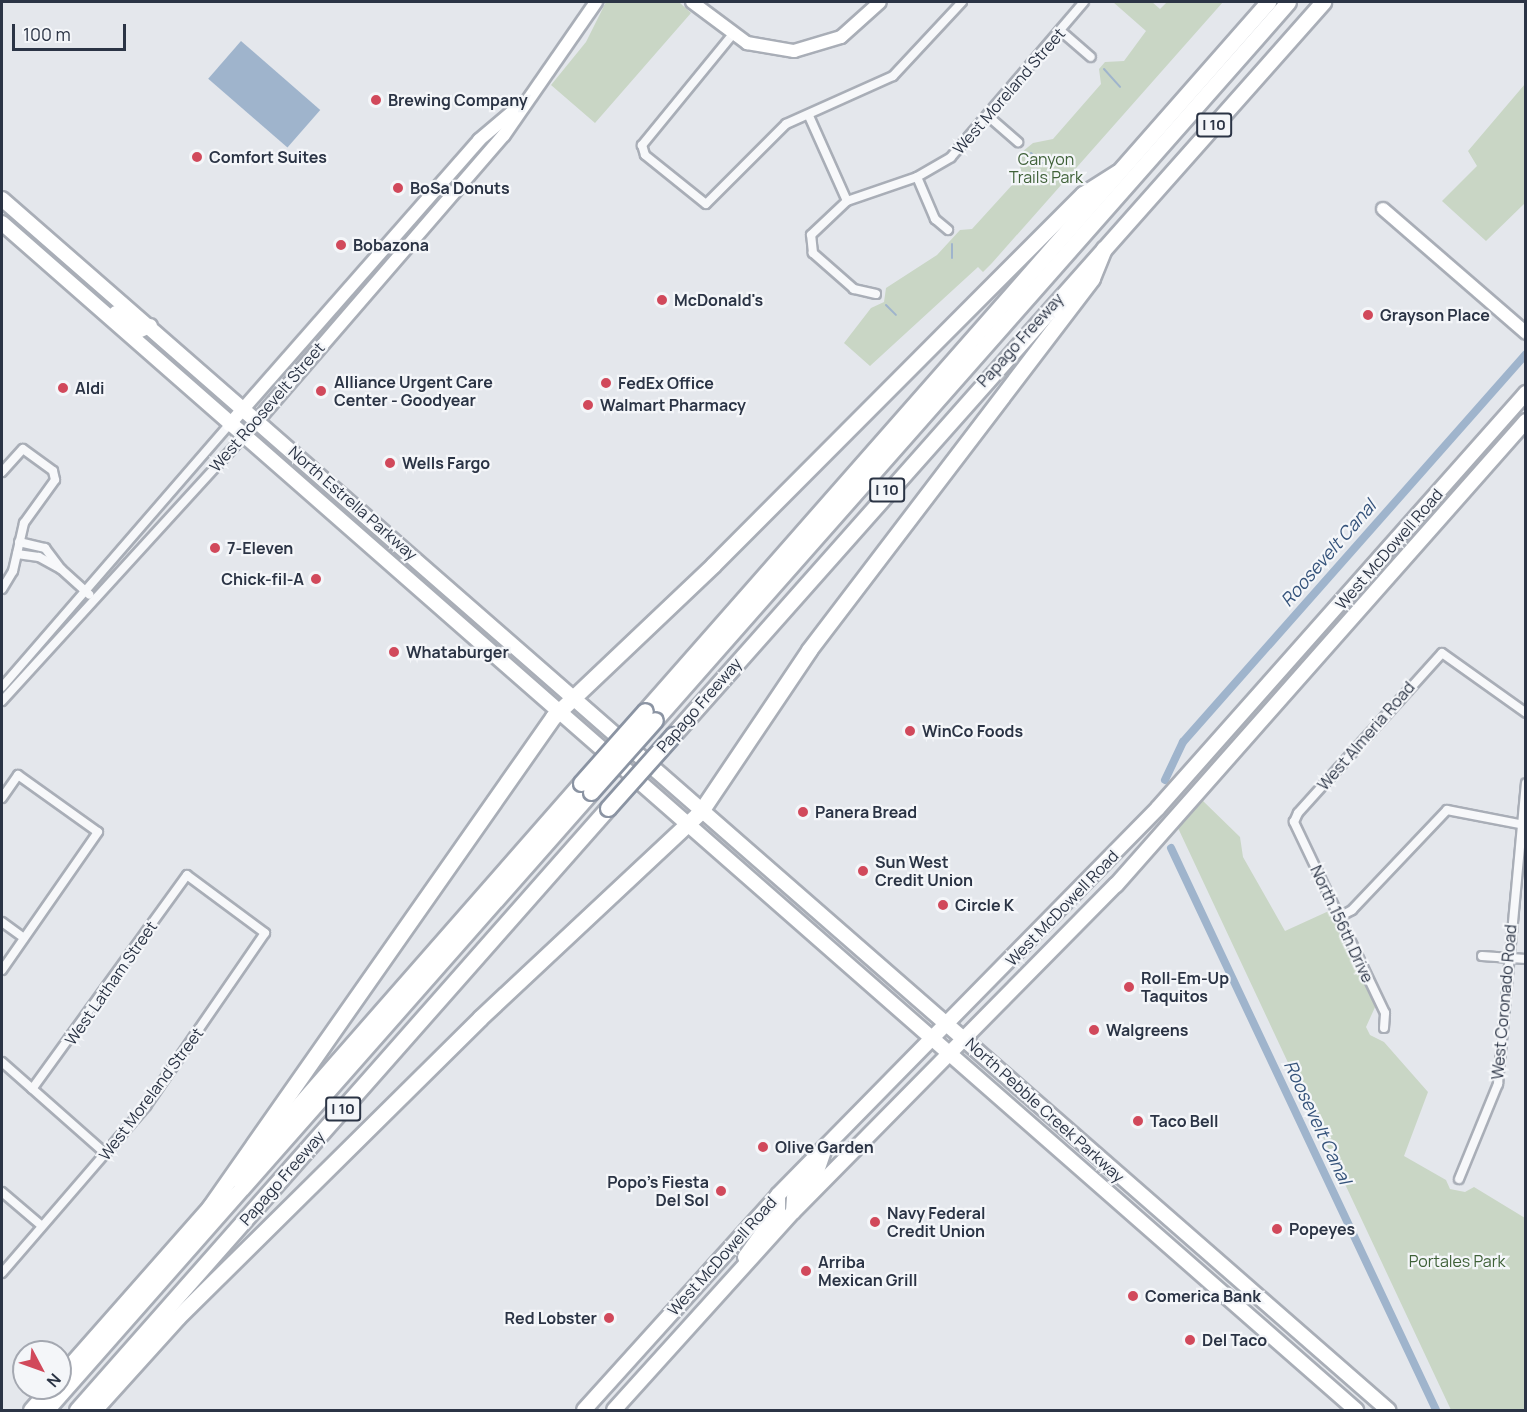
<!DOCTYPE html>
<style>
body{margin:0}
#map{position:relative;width:1527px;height:1412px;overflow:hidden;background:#e4e7ec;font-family:Manrope,sans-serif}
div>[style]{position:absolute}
.green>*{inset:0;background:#c9d6c5}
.water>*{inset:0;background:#9fb4cc;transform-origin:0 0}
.stream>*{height:2px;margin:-1px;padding:0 1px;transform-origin:1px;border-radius:1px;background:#9fb4cc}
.canal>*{height:8px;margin:-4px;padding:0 4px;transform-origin:4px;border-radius:4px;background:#9fb4cc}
.roads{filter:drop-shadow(2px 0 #a9aeb7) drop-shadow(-2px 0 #a9aeb7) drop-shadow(0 2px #a9aeb7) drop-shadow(0 -2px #a9aeb7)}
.street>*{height:8px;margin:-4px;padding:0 4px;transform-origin:4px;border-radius:4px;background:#f7f8fa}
.secondary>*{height:12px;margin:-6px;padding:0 6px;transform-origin:6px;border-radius:6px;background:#fff}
.primary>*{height:14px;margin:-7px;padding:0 7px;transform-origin:7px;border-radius:7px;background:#fff}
.highway>*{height:15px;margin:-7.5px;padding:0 7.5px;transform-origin:7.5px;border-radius:7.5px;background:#fff}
.bridges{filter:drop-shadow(2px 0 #8b94a3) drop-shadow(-2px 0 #8b94a3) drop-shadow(0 2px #8b94a3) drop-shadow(0 -2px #8b94a3)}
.highway-bridge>*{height:15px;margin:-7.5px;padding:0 7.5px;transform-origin:7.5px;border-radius:7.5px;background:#fff}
.dots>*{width:16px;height:16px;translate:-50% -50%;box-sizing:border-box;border:3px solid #f4f6f9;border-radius:50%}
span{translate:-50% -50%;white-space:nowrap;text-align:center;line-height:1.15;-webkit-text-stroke:4.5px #f4f6f9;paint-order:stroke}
.shield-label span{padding:2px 4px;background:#f4f6f9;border:2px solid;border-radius:4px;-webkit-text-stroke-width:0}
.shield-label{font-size:15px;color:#2b3445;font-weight:700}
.street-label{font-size:16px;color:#2b3445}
.poi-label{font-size:16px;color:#2b3445;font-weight:700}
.left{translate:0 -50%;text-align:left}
.right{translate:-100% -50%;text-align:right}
.park-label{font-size:16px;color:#3f6138}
.water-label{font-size:18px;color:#34527a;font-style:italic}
.frame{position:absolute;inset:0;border:3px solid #2b3445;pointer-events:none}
.north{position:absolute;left:12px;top:1340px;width:60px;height:60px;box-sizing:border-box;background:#f4f6f9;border:2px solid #a4a8b1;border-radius:50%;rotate:131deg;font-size:16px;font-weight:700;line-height:24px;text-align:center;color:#2b3445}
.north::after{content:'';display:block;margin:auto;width:21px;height:27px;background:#d1495b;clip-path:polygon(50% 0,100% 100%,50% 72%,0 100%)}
.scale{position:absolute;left:12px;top:24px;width:114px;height:27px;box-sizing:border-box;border:3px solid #2b3445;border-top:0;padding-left:8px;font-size:18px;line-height:21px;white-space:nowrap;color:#2b3445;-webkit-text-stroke:4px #f4f6f9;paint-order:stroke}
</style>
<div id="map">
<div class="green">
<i style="clip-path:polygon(606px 2px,679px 2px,691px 13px,595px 123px,551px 85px,586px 42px)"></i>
<i style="clip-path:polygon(1113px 2px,1152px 2px,1160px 9px,1167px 2px,1223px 2px,992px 263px,983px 272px,978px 267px,870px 366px,844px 343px,871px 308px,884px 302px,886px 288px,937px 255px,960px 230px,972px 229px,1022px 174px,1017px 156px,1033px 143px,1053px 139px,1101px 84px,1099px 69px,1105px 62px,1124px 61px,1146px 31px)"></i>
<i style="clip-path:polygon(1525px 84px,1525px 203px,1486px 241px,1442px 201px,1477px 166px,1468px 151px)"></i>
<i style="clip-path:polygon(1202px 800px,1240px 837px,1243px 857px,1285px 931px,1331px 910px,1376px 1005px,1366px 1027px,1370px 1035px,1384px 1042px,1428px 1092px,1404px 1156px,1446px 1180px,1450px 1189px,1465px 1192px,1474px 1187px,1525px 1218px,1525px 1410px,1451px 1410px,1178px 828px)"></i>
</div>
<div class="water">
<i style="left:241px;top:41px;width:105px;height:50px;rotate:41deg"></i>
</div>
<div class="stream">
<i style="left:1104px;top:69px;width:24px;rotate:48deg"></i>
<i style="left:1031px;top:153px;width:16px;rotate:40deg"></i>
<i style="left:952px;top:244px;width:14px;rotate:90deg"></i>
<i style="left:886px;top:305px;width:14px;rotate:45deg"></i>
</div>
<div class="canal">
<i style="left:1165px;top:780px;width:42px;rotate:-64.7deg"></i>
<i style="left:1183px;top:742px;width:518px;rotate:-48.52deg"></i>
<i style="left:1171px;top:848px;width:621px;rotate:64.75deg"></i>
</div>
<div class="roads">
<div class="street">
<i style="left:1062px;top:32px;width:38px;rotate:41deg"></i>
<i style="left:733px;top:34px;width:144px;rotate:129.3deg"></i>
<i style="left:642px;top:145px;width:10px;rotate:73deg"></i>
<i style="left:645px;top:155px;width:78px;rotate:38.8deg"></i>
<i style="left:706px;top:204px;width:113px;rotate:-45deg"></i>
<i style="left:786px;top:124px;width:117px;rotate:-24.2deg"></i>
<i style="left:893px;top:76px;width:101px;rotate:-47deg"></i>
<i style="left:809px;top:116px;width:93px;rotate:65.9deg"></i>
<i style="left:988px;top:116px;width:40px;rotate:41deg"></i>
<i style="left:917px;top:177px;width:46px;rotate:66.8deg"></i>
<i style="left:935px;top:219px;width:17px;rotate:40deg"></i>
<i style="left:876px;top:294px;width:23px;rotate:-167deg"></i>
<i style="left:854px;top:289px;width:55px;rotate:-138.7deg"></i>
<i style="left:813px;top:253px;width:18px;rotate:-96deg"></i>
<i style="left:811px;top:235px;width:50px;rotate:-43.4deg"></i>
<i style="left:847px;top:201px;width:74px;rotate:-18.9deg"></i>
<i style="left:917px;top:177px;width:39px;rotate:-30deg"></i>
<i style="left:951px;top:157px;width:204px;rotate:-49.4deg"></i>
<i style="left:2px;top:472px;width:31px;rotate:-48deg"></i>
<i style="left:23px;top:449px;width:37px;rotate:36deg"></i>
<i style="left:53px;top:471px;width:9px;rotate:77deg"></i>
<i style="left:55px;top:480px;width:53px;rotate:125.8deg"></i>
<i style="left:24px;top:523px;width:49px;rotate:102.9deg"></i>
<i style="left:13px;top:571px;width:21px;rotate:121deg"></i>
<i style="left:19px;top:542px;width:27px;rotate:13deg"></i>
<i style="left:45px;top:548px;width:26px;rotate:53deg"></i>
<i style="left:17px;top:554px;width:22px;rotate:8deg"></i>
<i style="left:39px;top:557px;width:25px;rotate:29deg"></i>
<i style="left:61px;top:569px;width:38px;rotate:42deg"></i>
<i style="left:2px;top:687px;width:347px;rotate:-49.1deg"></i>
<i style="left:2px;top:701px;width:357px;rotate:-47.6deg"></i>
<i style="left:2px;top:798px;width:28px;rotate:-55deg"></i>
<i style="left:18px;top:775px;width:98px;rotate:35.5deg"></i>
<i style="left:98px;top:832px;width:168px;rotate:124.8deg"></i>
<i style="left:1339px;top:917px;width:15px;rotate:-28deg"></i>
<i style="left:1352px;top:910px;width:138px;rotate:-46.5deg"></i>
<i style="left:1447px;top:810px;width:73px;rotate:11deg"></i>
<i style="left:2px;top:922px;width:27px;rotate:36deg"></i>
<i style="left:1482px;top:956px;width:44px;rotate:3.9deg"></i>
<i style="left:1384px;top:1028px;width:15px;rotate:-86deg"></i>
<i style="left:1385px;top:1013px;width:212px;rotate:-115.5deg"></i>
<i style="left:1294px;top:822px;width:10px;rotate:-66deg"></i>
<i style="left:1298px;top:813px;width:215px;rotate:-48deg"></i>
<i style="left:1442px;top:653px;width:103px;rotate:35.5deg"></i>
<i style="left:2px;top:1062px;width:139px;rotate:41.5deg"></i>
<i style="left:1459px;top:1179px;width:103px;rotate:-67.7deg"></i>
<i style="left:1498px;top:1084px;width:302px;rotate:-84.7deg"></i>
<i style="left:2px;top:1192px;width:52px;rotate:40.4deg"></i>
<i style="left:2px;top:1273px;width:221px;rotate:-49.2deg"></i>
<i style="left:146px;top:1106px;width:210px;rotate:-55.5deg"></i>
<i style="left:265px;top:933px;width:97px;rotate:-143.4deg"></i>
<i style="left:187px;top:875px;width:264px;rotate:125.9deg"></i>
</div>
<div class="secondary">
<i style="left:692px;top:2px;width:69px;rotate:36.7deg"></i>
<i style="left:747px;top:43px;width:48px;rotate:9.7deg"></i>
<i style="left:794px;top:51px;width:49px;rotate:-16.6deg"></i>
<i style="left:841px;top:37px;width:52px;rotate:-41.9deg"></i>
<i style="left:1383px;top:209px;width:189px;rotate:40.9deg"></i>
<i style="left:229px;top:425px;width:379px;rotate:-48.7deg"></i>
<i style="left:479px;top:140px;width:51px;rotate:-40.2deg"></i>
<i style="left:243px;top:437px;width:399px;rotate:-49.2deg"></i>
<i style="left:504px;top:135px;width:162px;rotate:-55.3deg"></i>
</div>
<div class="primary">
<i style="left:2px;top:199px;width:1841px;rotate:41.14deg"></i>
<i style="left:2px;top:223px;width:1801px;rotate:41.24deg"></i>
<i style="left:116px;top:313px;width:28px;rotate:39deg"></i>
<i style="left:138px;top:331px;width:13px;rotate:-23deg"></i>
<i style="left:793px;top:1212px;width:14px;rotate:-86deg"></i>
<i style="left:794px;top:1198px;width:35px;rotate:-50deg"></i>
<i style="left:817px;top:1171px;width:21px;rotate:-71deg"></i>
<i style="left:745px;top:1257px;width:57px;rotate:-54.3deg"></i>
<i style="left:778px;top:1211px;width:16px;rotate:-90deg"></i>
<i style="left:584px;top:1410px;width:290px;rotate:-47.9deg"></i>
<i style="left:778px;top:1195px;width:542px;rotate:-45.52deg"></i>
<i style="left:1158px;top:808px;width:555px;rotate:-48.44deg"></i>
<i style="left:614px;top:1410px;width:267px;rotate:-47.9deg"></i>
<i style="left:793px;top:1212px;width:460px;rotate:-45.4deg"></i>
<i style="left:1116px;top:885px;width:619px;rotate:-48.54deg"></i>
</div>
<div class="highway">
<i style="left:645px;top:711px;width:944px;rotate:-48.69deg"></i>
<i style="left:655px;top:720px;width:957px;rotate:-48.6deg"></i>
<i style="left:673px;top:735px;width:980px;rotate:-48.43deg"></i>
<i style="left:235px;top:1178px;width:525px;rotate:-48.78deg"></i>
<i style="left:209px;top:1208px;width:600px;rotate:-54.98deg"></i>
<i style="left:553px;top:717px;width:221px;rotate:-43.5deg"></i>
<i style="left:713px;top:565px;width:524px;rotate:-45.08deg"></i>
<i style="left:1083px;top:194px;width:41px;rotate:-32.2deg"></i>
<i style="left:60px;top:1377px;width:235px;rotate:-48.6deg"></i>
<i style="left:31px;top:1410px;width:29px;rotate:-49deg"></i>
<i style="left:46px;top:1410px;width:824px;rotate:-48.59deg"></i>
<i style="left:77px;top:1410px;width:803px;rotate:-48.59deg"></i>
<i style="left:94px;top:1410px;width:125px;rotate:-47.9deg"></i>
<i style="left:178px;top:1317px;width:425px;rotate:-44.7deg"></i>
<i style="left:480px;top:1018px;width:303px;rotate:-43.1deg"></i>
<i style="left:701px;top:811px;width:194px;rotate:-56.1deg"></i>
<i style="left:809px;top:650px;width:467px;rotate:-52.7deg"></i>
<i style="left:1092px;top:278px;width:32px;rotate:-68deg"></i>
</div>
</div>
<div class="bridges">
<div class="highway-bridge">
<i style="left:581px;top:783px;width:96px;rotate:-48.4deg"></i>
<i style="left:591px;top:792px;width:96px;rotate:-48.4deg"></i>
<i style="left:608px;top:808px;width:98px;rotate:-48.3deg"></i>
</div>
</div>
<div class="dots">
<i style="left:376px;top:100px;background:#d1495b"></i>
<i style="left:197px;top:157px;background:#d1495b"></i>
<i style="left:398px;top:188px;background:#d1495b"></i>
<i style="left:341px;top:245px;background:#d1495b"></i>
<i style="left:662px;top:300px;background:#d1495b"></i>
<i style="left:1368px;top:315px;background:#d1495b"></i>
<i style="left:606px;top:383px;background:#d1495b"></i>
<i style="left:63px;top:388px;background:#d1495b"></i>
<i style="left:321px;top:391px;background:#d1495b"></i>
<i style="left:588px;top:405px;background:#d1495b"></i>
<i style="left:390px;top:463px;background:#d1495b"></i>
<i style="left:215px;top:548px;background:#d1495b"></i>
<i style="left:316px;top:579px;background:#d1495b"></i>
<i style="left:394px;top:652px;background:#d1495b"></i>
<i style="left:910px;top:731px;background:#d1495b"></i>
<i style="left:803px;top:812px;background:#d1495b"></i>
<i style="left:863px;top:871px;background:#d1495b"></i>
<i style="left:943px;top:905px;background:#d1495b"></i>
<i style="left:1129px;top:987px;background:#d1495b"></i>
<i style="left:1094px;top:1030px;background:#d1495b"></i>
<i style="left:1138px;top:1121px;background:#d1495b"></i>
<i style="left:763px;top:1147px;background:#d1495b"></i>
<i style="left:721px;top:1191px;background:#d1495b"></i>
<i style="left:875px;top:1222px;background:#d1495b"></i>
<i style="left:1277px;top:1229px;background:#d1495b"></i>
<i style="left:806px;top:1271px;background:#d1495b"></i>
<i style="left:1133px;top:1296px;background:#d1495b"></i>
<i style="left:609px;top:1318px;background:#d1495b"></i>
<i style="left:1190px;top:1340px;background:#d1495b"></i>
</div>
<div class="shield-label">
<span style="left:1214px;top:125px">I 10</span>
<span style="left:887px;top:490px">I 10</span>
<span style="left:343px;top:1109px">I 10</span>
</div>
<div class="street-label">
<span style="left:1009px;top:91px;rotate:-49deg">West Moreland Street</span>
<span style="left:1020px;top:340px;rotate:-48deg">Papago Freeway</span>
<span style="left:267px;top:407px;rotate:-49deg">West Roosevelt Street</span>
<span style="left:353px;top:503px;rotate:41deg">North Estrella Parkway</span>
<span style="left:1389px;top:549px;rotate:-49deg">West McDowell Road</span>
<span style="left:699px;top:705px;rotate:-49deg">Papago Freeway</span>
<span style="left:1366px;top:736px;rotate:-49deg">West Almeria Road</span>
<span style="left:1062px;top:908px;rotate:-46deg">West McDowell Road</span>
<span style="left:1342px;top:924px;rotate:65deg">North 156th Drive</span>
<span style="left:111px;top:983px;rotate:-55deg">West Latham Street</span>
<span style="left:1504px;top:1002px;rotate:-85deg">West Coronado Road</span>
<span style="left:151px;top:1094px;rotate:-53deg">West Moreland Street</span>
<span style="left:1045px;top:1110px;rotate:42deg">North Pebble Creek Parkway</span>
<span style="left:282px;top:1178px;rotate:-49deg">Papago Freeway</span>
<span style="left:722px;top:1256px;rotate:-48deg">West McDowell Road</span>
</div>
<div class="poi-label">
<span class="left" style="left:388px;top:100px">Brewing Company</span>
<span class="left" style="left:209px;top:157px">Comfort Suites</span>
<span class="left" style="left:410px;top:188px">BoSa Donuts</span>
<span class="left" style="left:353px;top:245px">Bobazona</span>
<span class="left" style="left:674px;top:300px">McDonald's</span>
<span class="left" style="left:1380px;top:315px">Grayson Place</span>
<span class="left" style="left:334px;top:391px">Alliance Urgent Care<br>Center - Goodyear</span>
<span class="left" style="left:618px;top:383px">FedEx Office</span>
<span class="left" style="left:75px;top:388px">Aldi</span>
<span class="left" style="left:600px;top:405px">Walmart Pharmacy</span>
<span class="left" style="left:402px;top:463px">Wells Fargo</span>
<span class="left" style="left:227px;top:548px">7-Eleven</span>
<span class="right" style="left:304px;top:579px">Chick-fil-A</span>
<span class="left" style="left:406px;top:652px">Whataburger</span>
<span class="left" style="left:922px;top:731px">WinCo Foods</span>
<span class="left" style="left:815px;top:812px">Panera Bread</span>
<span class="left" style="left:875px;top:871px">Sun West<br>Credit Union</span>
<span class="left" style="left:955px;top:905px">Circle K</span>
<span class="left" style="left:1141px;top:987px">Roll-Em-Up<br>Taquitos</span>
<span class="left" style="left:1106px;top:1030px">Walgreens</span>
<span class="left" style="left:1150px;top:1121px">Taco Bell</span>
<span class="left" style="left:775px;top:1147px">Olive Garden</span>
<span class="right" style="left:709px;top:1191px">Popo's Fiesta<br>Del Sol</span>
<span class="left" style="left:887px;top:1222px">Navy Federal<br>Credit Union</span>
<span class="left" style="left:1289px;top:1229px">Popeyes</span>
<span class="left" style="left:818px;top:1271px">Arriba<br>Mexican Grill</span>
<span class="left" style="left:1145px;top:1296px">Comerica Bank</span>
<span class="right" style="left:597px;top:1318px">Red Lobster</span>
<span class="left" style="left:1202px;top:1340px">Del Taco</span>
</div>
<div class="park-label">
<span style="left:1046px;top:168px">Canyon<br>Trails Park</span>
<span style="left:1457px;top:1261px">Portales Park</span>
</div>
<div class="water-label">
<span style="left:1328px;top:553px;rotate:-49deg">Roosevelt Canal</span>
<span style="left:1318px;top:1122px;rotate:65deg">Roosevelt Canal</span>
</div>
<div class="frame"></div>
<div class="north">N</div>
<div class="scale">100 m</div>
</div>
